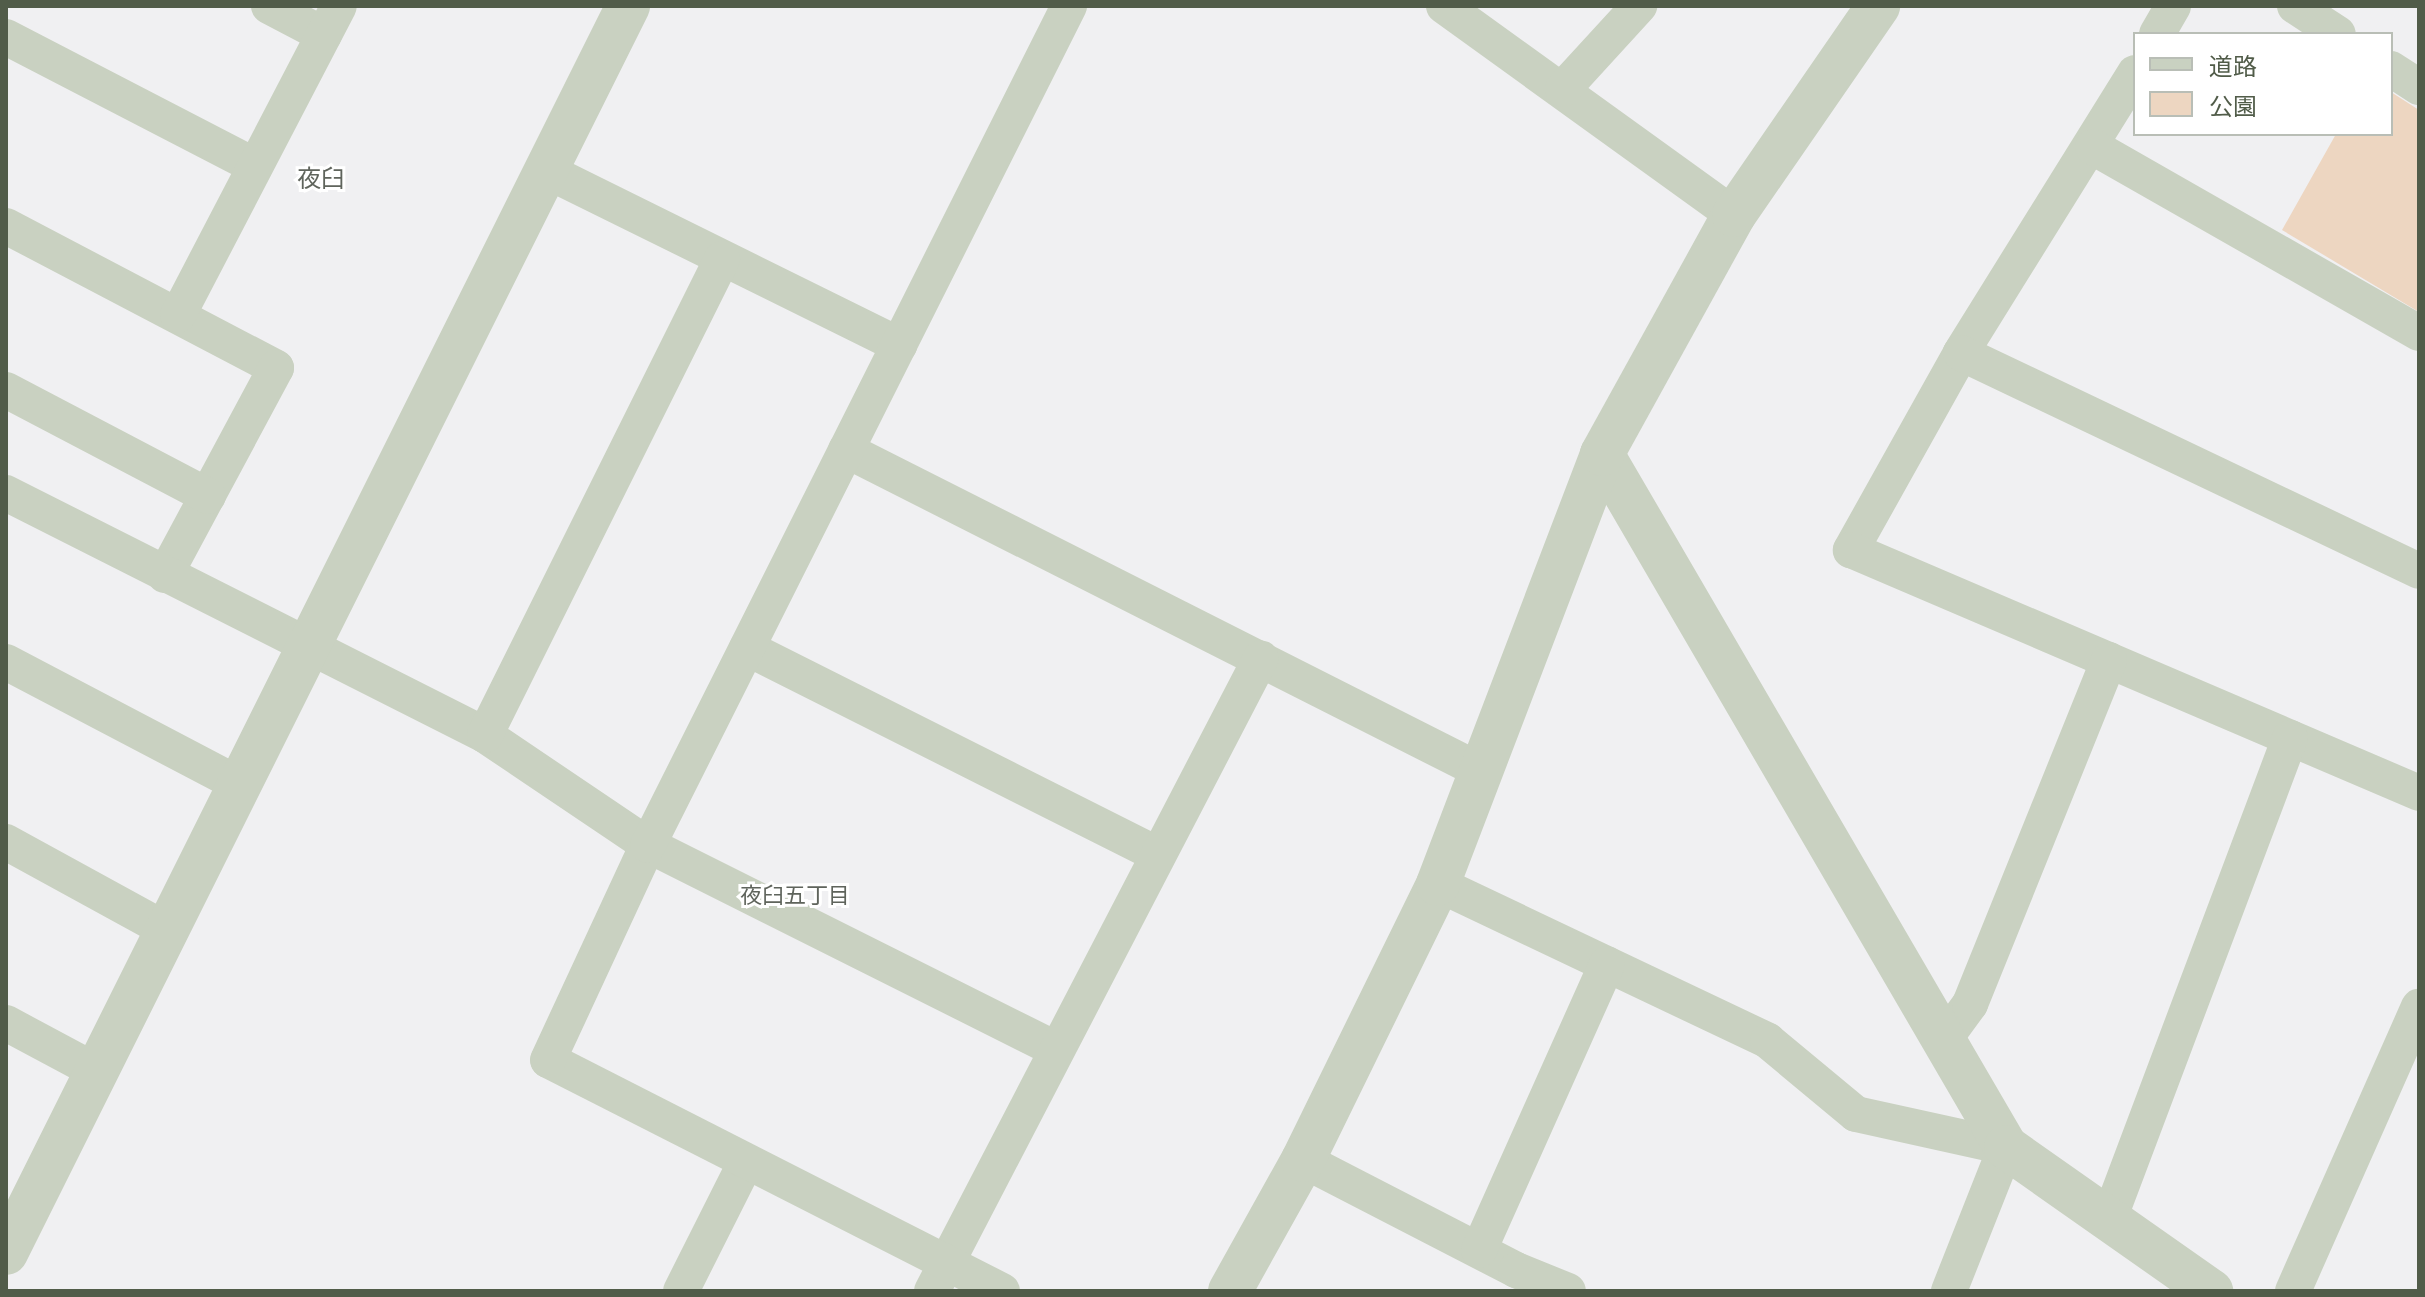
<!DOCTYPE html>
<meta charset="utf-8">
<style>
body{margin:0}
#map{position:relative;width:2425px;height:1297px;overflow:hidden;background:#f0f0f2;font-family:Quicksand,"Noto Sans JP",sans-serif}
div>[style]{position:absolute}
.green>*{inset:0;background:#edd6c1}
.minor>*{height:36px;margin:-18px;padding:0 18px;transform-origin:18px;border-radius:18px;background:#c9d1c1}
.tertiary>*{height:44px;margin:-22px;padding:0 22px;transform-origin:22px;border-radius:22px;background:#c9d1c1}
span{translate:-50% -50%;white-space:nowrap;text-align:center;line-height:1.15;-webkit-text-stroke:6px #fff;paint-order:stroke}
.neighbourhood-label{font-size:22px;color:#5f645c}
.quarter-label{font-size:24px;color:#5f645c}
.frame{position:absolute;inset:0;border:8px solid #515c49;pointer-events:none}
.legend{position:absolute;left:2133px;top:32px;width:260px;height:104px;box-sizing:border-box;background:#fff;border:2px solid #b9beb6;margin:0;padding:10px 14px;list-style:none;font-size:24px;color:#515c49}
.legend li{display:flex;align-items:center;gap:16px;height:40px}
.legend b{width:40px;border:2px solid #b9beb6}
</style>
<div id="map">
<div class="green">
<i style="clip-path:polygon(2391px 92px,2419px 110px,2419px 312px,2282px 230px,2336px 134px,2391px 134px)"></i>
</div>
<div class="minor">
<i style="left:269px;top:6px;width:62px;rotate:27.8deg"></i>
<i style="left:1444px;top:6px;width:357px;rotate:35.8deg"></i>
<i style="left:2295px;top:6px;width:51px;rotate:33.1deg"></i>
<i style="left:2157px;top:34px;width:32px;rotate:-60deg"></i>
<i style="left:6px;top:37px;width:280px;rotate:27.4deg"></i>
<i style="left:2391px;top:69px;width:33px;rotate:33deg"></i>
<i style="left:2135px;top:73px;width:330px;rotate:121.9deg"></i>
<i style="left:1961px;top:353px;width:226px;rotate:119.2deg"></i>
<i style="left:1851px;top:550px;width:618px;rotate:23.16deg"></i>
<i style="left:1563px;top:89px;width:113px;rotate:-47.5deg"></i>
<i style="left:2093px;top:147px;width:375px;rotate:29.7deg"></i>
<i style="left:547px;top:171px;width:393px;rotate:26.3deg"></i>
<i style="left:6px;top:226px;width:305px;rotate:27.7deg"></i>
<i style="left:276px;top:368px;width:235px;rotate:118.2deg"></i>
<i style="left:178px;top:315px;width:348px;rotate:-62.5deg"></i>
<i style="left:1961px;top:353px;width:507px;rotate:25.45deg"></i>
<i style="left:6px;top:390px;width:228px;rotate:27.7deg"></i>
<i style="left:846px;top:450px;width:712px;rotate:26.82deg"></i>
<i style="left:6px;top:493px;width:537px;rotate:26.8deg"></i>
<i style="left:485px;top:735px;width:197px;rotate:34deg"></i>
<i style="left:648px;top:845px;width:457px;rotate:26.6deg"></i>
<i style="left:747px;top:648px;width:459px;rotate:26.7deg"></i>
<i style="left:6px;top:662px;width:260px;rotate:27.7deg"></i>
<i style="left:485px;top:735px;width:532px;rotate:-63.53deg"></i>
<i style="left:6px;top:842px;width:181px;rotate:28.7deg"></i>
<i style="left:1438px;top:884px;width:365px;rotate:25.4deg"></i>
<i style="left:1768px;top:1041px;width:114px;rotate:39.7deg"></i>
<i style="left:1856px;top:1114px;width:154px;rotate:12.4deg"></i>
<i style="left:2006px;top:1147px;width:155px;rotate:111.6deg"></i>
<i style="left:6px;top:1023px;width:102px;rotate:28.1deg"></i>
<i style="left:1943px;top:1041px;width:46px;rotate:-53.9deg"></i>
<i style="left:1970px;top:1004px;width:371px;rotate:-68deg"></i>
<i style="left:1303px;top:1160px;width:240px;rotate:27.3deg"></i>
<i style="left:1516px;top:1270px;width:56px;rotate:22deg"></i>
<i style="left:2109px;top:1219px;width:514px;rotate:-69.38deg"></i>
<i style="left:1479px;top:1250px;width:313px;rotate:-65.9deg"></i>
<i style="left:681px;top:1291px;width:142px;rotate:-63.3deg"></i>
<i style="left:932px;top:1291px;width:713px;rotate:-62.54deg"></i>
<i style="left:1002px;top:1291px;width:509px;rotate:-153.03deg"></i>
<i style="left:548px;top:1060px;width:237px;rotate:-65.1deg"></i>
<i style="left:648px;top:845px;width:939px;rotate:-63.35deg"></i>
<i style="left:2293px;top:1291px;width:311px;rotate:-66.1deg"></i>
</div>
<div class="tertiary">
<i style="left:1602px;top:454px;width:802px;rotate:59.76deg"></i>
<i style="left:2006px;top:1147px;width:251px;rotate:35.1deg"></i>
<i style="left:6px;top:1253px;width:1394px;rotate:-63.49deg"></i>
<i style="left:1230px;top:1291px;width:150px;rotate:-60.9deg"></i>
<i style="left:1303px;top:1160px;width:307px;rotate:-63.9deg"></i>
<i style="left:1438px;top:884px;width:460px;rotate:-69.1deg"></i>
<i style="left:1602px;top:454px;width:273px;rotate:-61.1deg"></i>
<i style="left:1734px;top:215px;width:254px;rotate:-55.4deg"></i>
</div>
<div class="neighbourhood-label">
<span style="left:795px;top:896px">夜臼五丁目</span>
</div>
<div class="quarter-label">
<span style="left:321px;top:179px">夜臼</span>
</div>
<div class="frame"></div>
<ul class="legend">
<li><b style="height:10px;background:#c9d1c1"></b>道路</li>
<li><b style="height:22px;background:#edd6c1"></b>公園</li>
</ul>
</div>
